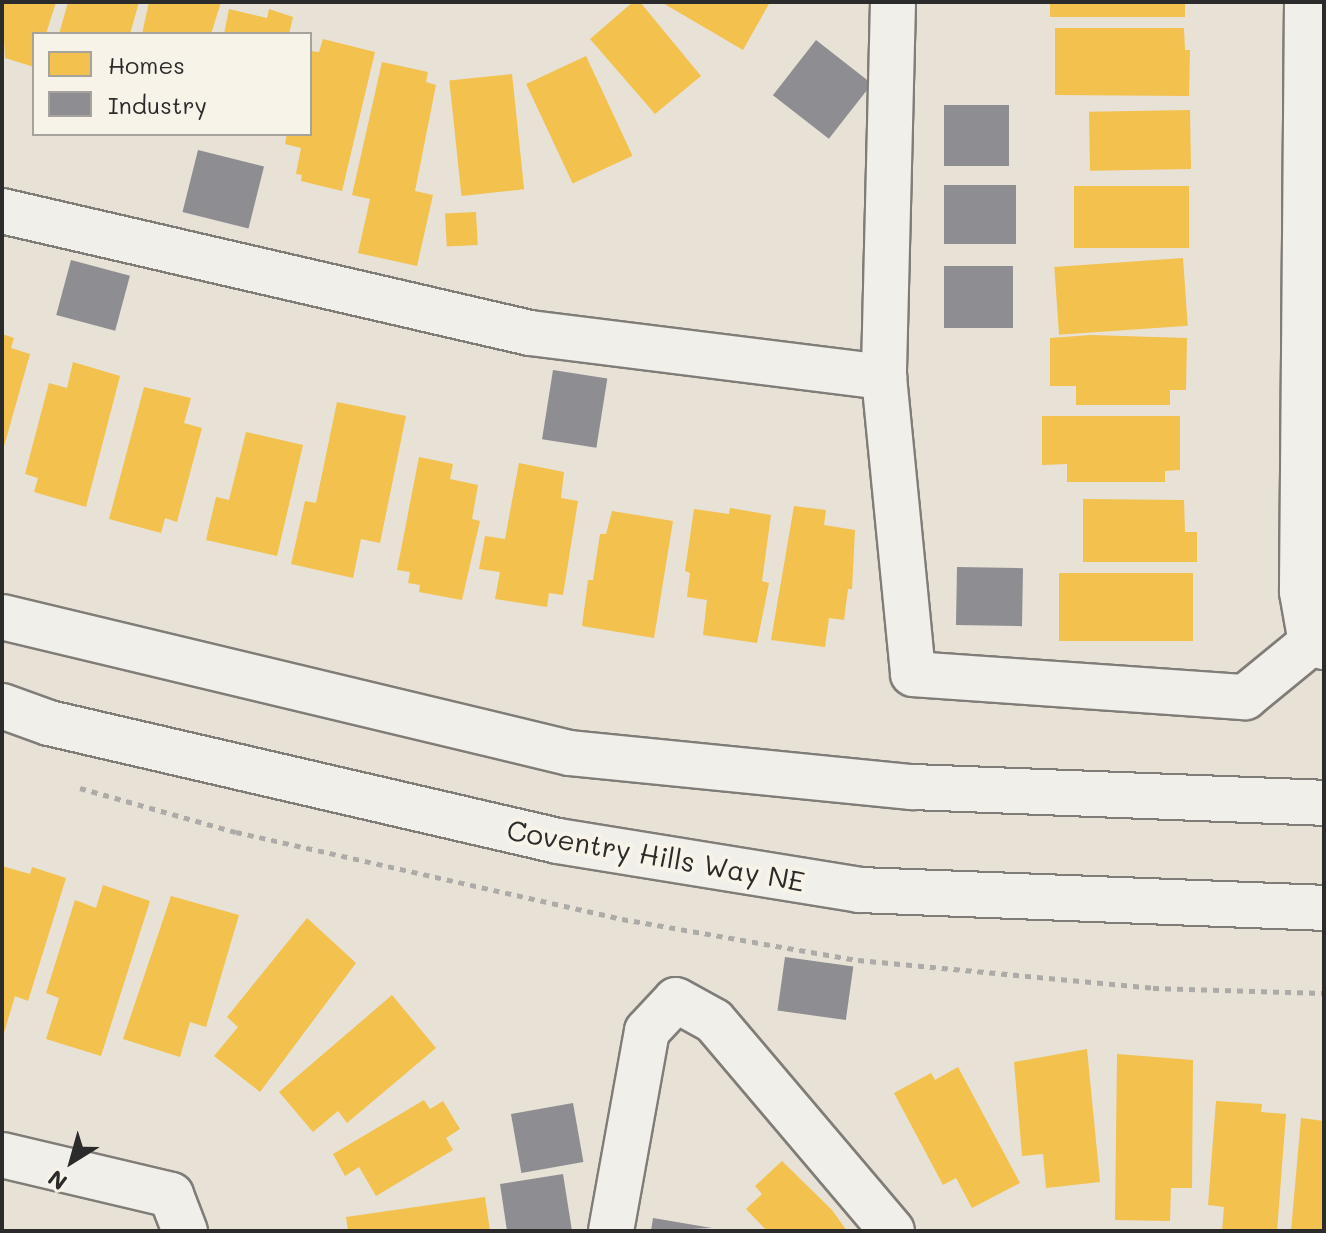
<!DOCTYPE html>
<style>
body{margin:0}
#map{position:relative;width:1326px;height:1233px;overflow:hidden;background:#e8e1d6;font-family:Mali,sans-serif}
div>[style]{position:absolute}
.homes>*{inset:0;background:#f2c14e;transform-origin:0 0}
.industry>*{inset:0;background:#8d8d92;transform-origin:0 0}
.path>*{height:5px;margin-top:-2.5px;transform-origin:0;background:repeating-linear-gradient(90deg,#acaba7 0 6px,transparent 0 12px)}
.roads{filter:drop-shadow(2px 0 #807d78) drop-shadow(-2px 0 #807d78) drop-shadow(0 2px #807d78) drop-shadow(0 -2px #807d78)}
.minor>*{height:44px;margin:-22px;padding:0 22px;transform-origin:22px;border-radius:22px;background:#f0efea}
span{translate:-50% -50%;white-space:nowrap;text-align:center;line-height:1.15;-webkit-text-stroke:8px #f7f3e8;paint-order:stroke}
.street-label{font-size:28px;color:#2b2b2b}
.frame{position:absolute;inset:0;border:4px solid #2b2b2b;pointer-events:none}
.legend{position:absolute;left:32px;top:32px;width:280px;height:104px;box-sizing:border-box;background:#f7f3e8;border:2px solid #a5a39c;margin:0;padding:10px 14px;list-style:none;font-size:24px;color:#2b2b2b}
.legend li{display:flex;align-items:center;gap:16px;height:40px}
.legend b{width:40px;border:2px solid #a5a39c}
.north{position:absolute;left:32px;top:1121px;width:80px;height:80px;-webkit-text-stroke:6px #f7f3e8;paint-order:stroke;rotate:217deg;font-size:22px;font-weight:700;line-height:32px;text-align:center;color:#2b2b2b}
.north::after{content:'';display:block;margin:auto;width:28px;height:36px;background:#2b2b2b;clip-path:polygon(50% 0,100% 100%,50% 72%,0 100%)}
</style>
<div id="map">
<div class="homes">
<i style="clip-path:polygon(2px 2px,56px 2px,46px 34px,34px 34px,34px 67px,5px 58px)"></i>
<i style="clip-path:polygon(68px 2px,139px 2px,130px 34px,59px 34px)"></i>
<i style="clip-path:polygon(149px 2px,221px 2px,211px 34px,142px 34px)"></i>
<i style="clip-path:polygon(633px 2px,640px 2px,701px 76px,655px 114px,590px 39px)"></i>
<i style="clip-path:polygon(661px 2px,770px 2px,743px 50px)"></i>
<i style="left:1050px;top:2px;width:135px;height:15px"></i>
<i style="clip-path:polygon(229px 9px,267px 18px,269px 9px,293px 17px,289px 34px,224px 34px)"></i>
<i style="clip-path:polygon(1055px 28px,1184px 28px,1185px 50px,1190px 50px,1189px 96px,1055px 95px)"></i>
<i style="clip-path:polygon(323px 39px,375px 52px,342px 191px,301px 181px,302px 175px,296px 174px,301px 148px,285px 144px,287px 134px,310px 134px,310px 51px,319px 52px)"></i>
<i style="left:586px;top:56px;width:110px;height:66px;rotate:65deg"></i>
<i style="clip-path:polygon(382px 62px,428px 72px,426px 82px,436px 85px,415px 191px,433px 195px,417px 266px,358px 253px,370px 199px,352px 195px)"></i>
<i style="left:512px;top:74px;width:116px;height:63px;rotate:84deg"></i>
<i style="left:1190px;top:110px;width:59px;height:101px;rotate:89deg"></i>
<i style="left:1189px;top:186px;width:62px;height:115px;rotate:90deg"></i>
<i style="left:476px;top:212px;width:33px;height:31px;rotate:87deg"></i>
<i style="left:1183px;top:258px;width:68px;height:129px;rotate:86deg"></i>
<i style="clip-path:polygon(2px 334px,14px 338px,11px 348px,30px 354px,3px 450px)"></i>
<i style="clip-path:polygon(1091px 335px,1187px 338px,1186px 390px,1170px 390px,1170px 405px,1076px 405px,1076px 386px,1050px 386px,1050px 338px)"></i>
<i style="clip-path:polygon(73px 362px,120px 376px,86px 507px,34px 492px,38px 478px,25px 474px,49px 383px,67px 388px)"></i>
<i style="clip-path:polygon(144px 387px,191px 398px,184px 423px,202px 428px,177px 522px,165px 518px,161px 533px,109px 519px)"></i>
<i style="clip-path:polygon(337px 402px,406px 416px,380px 543px,361px 539px,353px 578px,291px 564px,305px 501px,316px 503px)"></i>
<i style="clip-path:polygon(1042px 416px,1180px 416px,1180px 470px,1165px 471px,1165px 482px,1067px 482px,1067px 464px,1042px 465px)"></i>
<i style="clip-path:polygon(246px 432px,303px 445px,277px 556px,206px 540px,216px 497px,229px 500px)"></i>
<i style="clip-path:polygon(419px 457px,453px 464px,450px 479px,478px 485px,472px 519px,480px 521px,462px 600px,419px 592px,420px 585px,408px 583px,410px 572px,397px 570px)"></i>
<i style="clip-path:polygon(519px 463px,564px 472px,561px 498px,578px 501px,563px 595px,549px 593px,547px 607px,495px 599px,500px 572px,479px 569px,485px 536px,505px 539px)"></i>
<i style="clip-path:polygon(1083px 499px,1184px 500px,1185px 532px,1197px 532px,1197px 562px,1083px 562px)"></i>
<i style="clip-path:polygon(794px 506px,826px 510px,824px 525px,855px 530px,852px 589px,848px 589px,844px 620px,829px 618px,825px 647px,771px 640px)"></i>
<i style="clip-path:polygon(730px 508px,771px 515px,762px 581px,769px 583px,757px 643px,703px 635px,707px 600px,687px 597px,690px 573px,685px 571px,694px 509px,729px 514px)"></i>
<i style="clip-path:polygon(612px 511px,673px 521px,654px 638px,582px 626px,588px 580px,593px 580px,600px 534px,606px 534px)"></i>
<i style="left:1059px;top:573px;width:134px;height:68px"></i>
<i style="clip-path:polygon(2px 866px,30px 874px,32px 867px,66px 878px,28px 1001px,15px 996px,3px 1036px)"></i>
<i style="clip-path:polygon(103px 885px,150px 901px,101px 1056px,46px 1039px,59px 998px,46px 993px,75px 900px,96px 908px)"></i>
<i style="clip-path:polygon(171px 896px,239px 915px,206px 1027px,190px 1022px,180px 1057px,123px 1039px)"></i>
<i style="clip-path:polygon(307px 918px,356px 963px,260px 1092px,214px 1056px,238px 1027px,227px 1017px)"></i>
<i style="clip-path:polygon(392px 995px,436px 1048px,347px 1123px,338px 1111px,313px 1132px,279px 1092px)"></i>
<i style="clip-path:polygon(1087px 1049px,1100px 1182px,1046px 1188px,1043px 1154px,1022px 1156px,1014px 1062px)"></i>
<i style="clip-path:polygon(1117px 1054px,1193px 1060px,1192px 1188px,1171px 1188px,1170px 1221px,1115px 1220px)"></i>
<i style="clip-path:polygon(958px 1067px,1020px 1183px,972px 1208px,956px 1178px,943px 1185px,894px 1093px,931px 1073px,935px 1080px)"></i>
<i style="clip-path:polygon(424px 1100px,430px 1109px,443px 1101px,460px 1129px,446px 1138px,453px 1150px,376px 1196px,359px 1167px,345px 1176px,333px 1154px)"></i>
<i style="clip-path:polygon(1216px 1101px,1262px 1104px,1261px 1112px,1286px 1114px,1277px 1231px,1222px 1231px,1224px 1207px,1208px 1205px)"></i>
<i style="clip-path:polygon(1301px 1118px,1324px 1121px,1324px 1231px,1291px 1231px)"></i>
<i style="clip-path:polygon(782px 1161px,832px 1210px,847px 1231px,767px 1231px,746px 1209px,762px 1194px,755px 1186px)"></i>
<i style="clip-path:polygon(485px 1197px,490px 1231px,348px 1231px,346px 1217px)"></i>
</div>
<div class="industry">
<i style="left:816px;top:40px;width:71px;height:70px;rotate:38deg"></i>
<i style="left:944px;top:105px;width:65px;height:61px"></i>
<i style="left:198px;top:150px;width:68px;height:64px;rotate:14deg"></i>
<i style="left:1016px;top:185px;width:59px;height:72px;rotate:90deg"></i>
<i style="left:71px;top:260px;width:61px;height:57px;rotate:15deg"></i>
<i style="left:944px;top:266px;width:69px;height:62px"></i>
<i style="left:553px;top:370px;width:55px;height:70px;rotate:9deg"></i>
<i style="left:957px;top:567px;width:66px;height:58px;rotate:1deg"></i>
<i style="left:785px;top:957px;width:69px;height:54px;rotate:8deg"></i>
<i style="left:573px;top:1103px;width:60px;height:63px;rotate:80deg"></i>
<i style="clip-path:polygon(563px 1174px,572px 1231px,507px 1231px,500px 1184px)"></i>
<i style="clip-path:polygon(653px 1218px,712px 1228px,651px 1231px)"></i>
</div>
<div class="path">
<i style="left:80px;top:788px;width:162px;rotate:15.8deg"></i>
<i style="left:236px;top:832px;width:396px;rotate:12.7deg"></i>
<i style="left:622px;top:919px;width:240px;rotate:9.9deg"></i>
<i style="left:858px;top:960px;width:296px;rotate:5.4deg"></i>
<i style="left:1153px;top:988px;width:171px;rotate:1.7deg"></i>
</div>
<div class="roads">
<div class="minor">
<i style="left:893px;top:2px;width:375px;rotate:91.4deg"></i>
<i style="left:884px;top:377px;width:298px;rotate:84.4deg"></i>
<i style="left:913px;top:674px;width:333px;rotate:4deg"></i>
<i style="left:1245px;top:697px;width:85px;rotate:-39.3deg"></i>
<i style="left:1307px;top:2px;width:590px;rotate:90.49deg"></i>
<i style="left:1302px;top:592px;width:52px;rotate:80deg"></i>
<i style="left:1311px;top:643px;width:14px;rotate:17deg"></i>
<i style="left:2px;top:211px;width:542px;rotate:13.01deg"></i>
<i style="left:530px;top:333px;width:357px;rotate:7.1deg"></i>
<i style="left:2px;top:617px;width:584px;rotate:13.47deg"></i>
<i style="left:570px;top:753px;width:344px;rotate:5.7deg"></i>
<i style="left:912px;top:787px;width:412px;rotate:2.2deg"></i>
<i style="left:2px;top:706px;width:50px;rotate:19.9deg"></i>
<i style="left:49px;top:723px;width:522px;rotate:13.05deg"></i>
<i style="left:558px;top:841px;width:305px;rotate:9.2deg"></i>
<i style="left:859px;top:890px;width:465px;rotate:2.2deg"></i>
<i style="left:2px;top:1155px;width:174px;rotate:13.3deg"></i>
<i style="left:171px;top:1195px;width:39px;rotate:69deg"></i>
<i style="left:611px;top:1231px;width:203px;rotate:-79.8deg"></i>
<i style="left:647px;top:1031px;width:42px;rotate:-46.9deg"></i>
<i style="left:676px;top:1000px;width:43px;rotate:28.9deg"></i>
<i style="left:714px;top:1021px;width:275px;rotate:49.7deg"></i>
</div>
</div>
<div class="street-label">
<span style="left:656px;top:855px;rotate:10deg">Coventry Hills Way NE</span>
</div>
<div class="frame"></div>
<ul class="legend">
<li><b style="height:22px;background:#f2c14e"></b>Homes</li>
<li><b style="height:22px;background:#8d8d92"></b>Industry</li>
</ul>
<div class="north">N</div>
</div>
